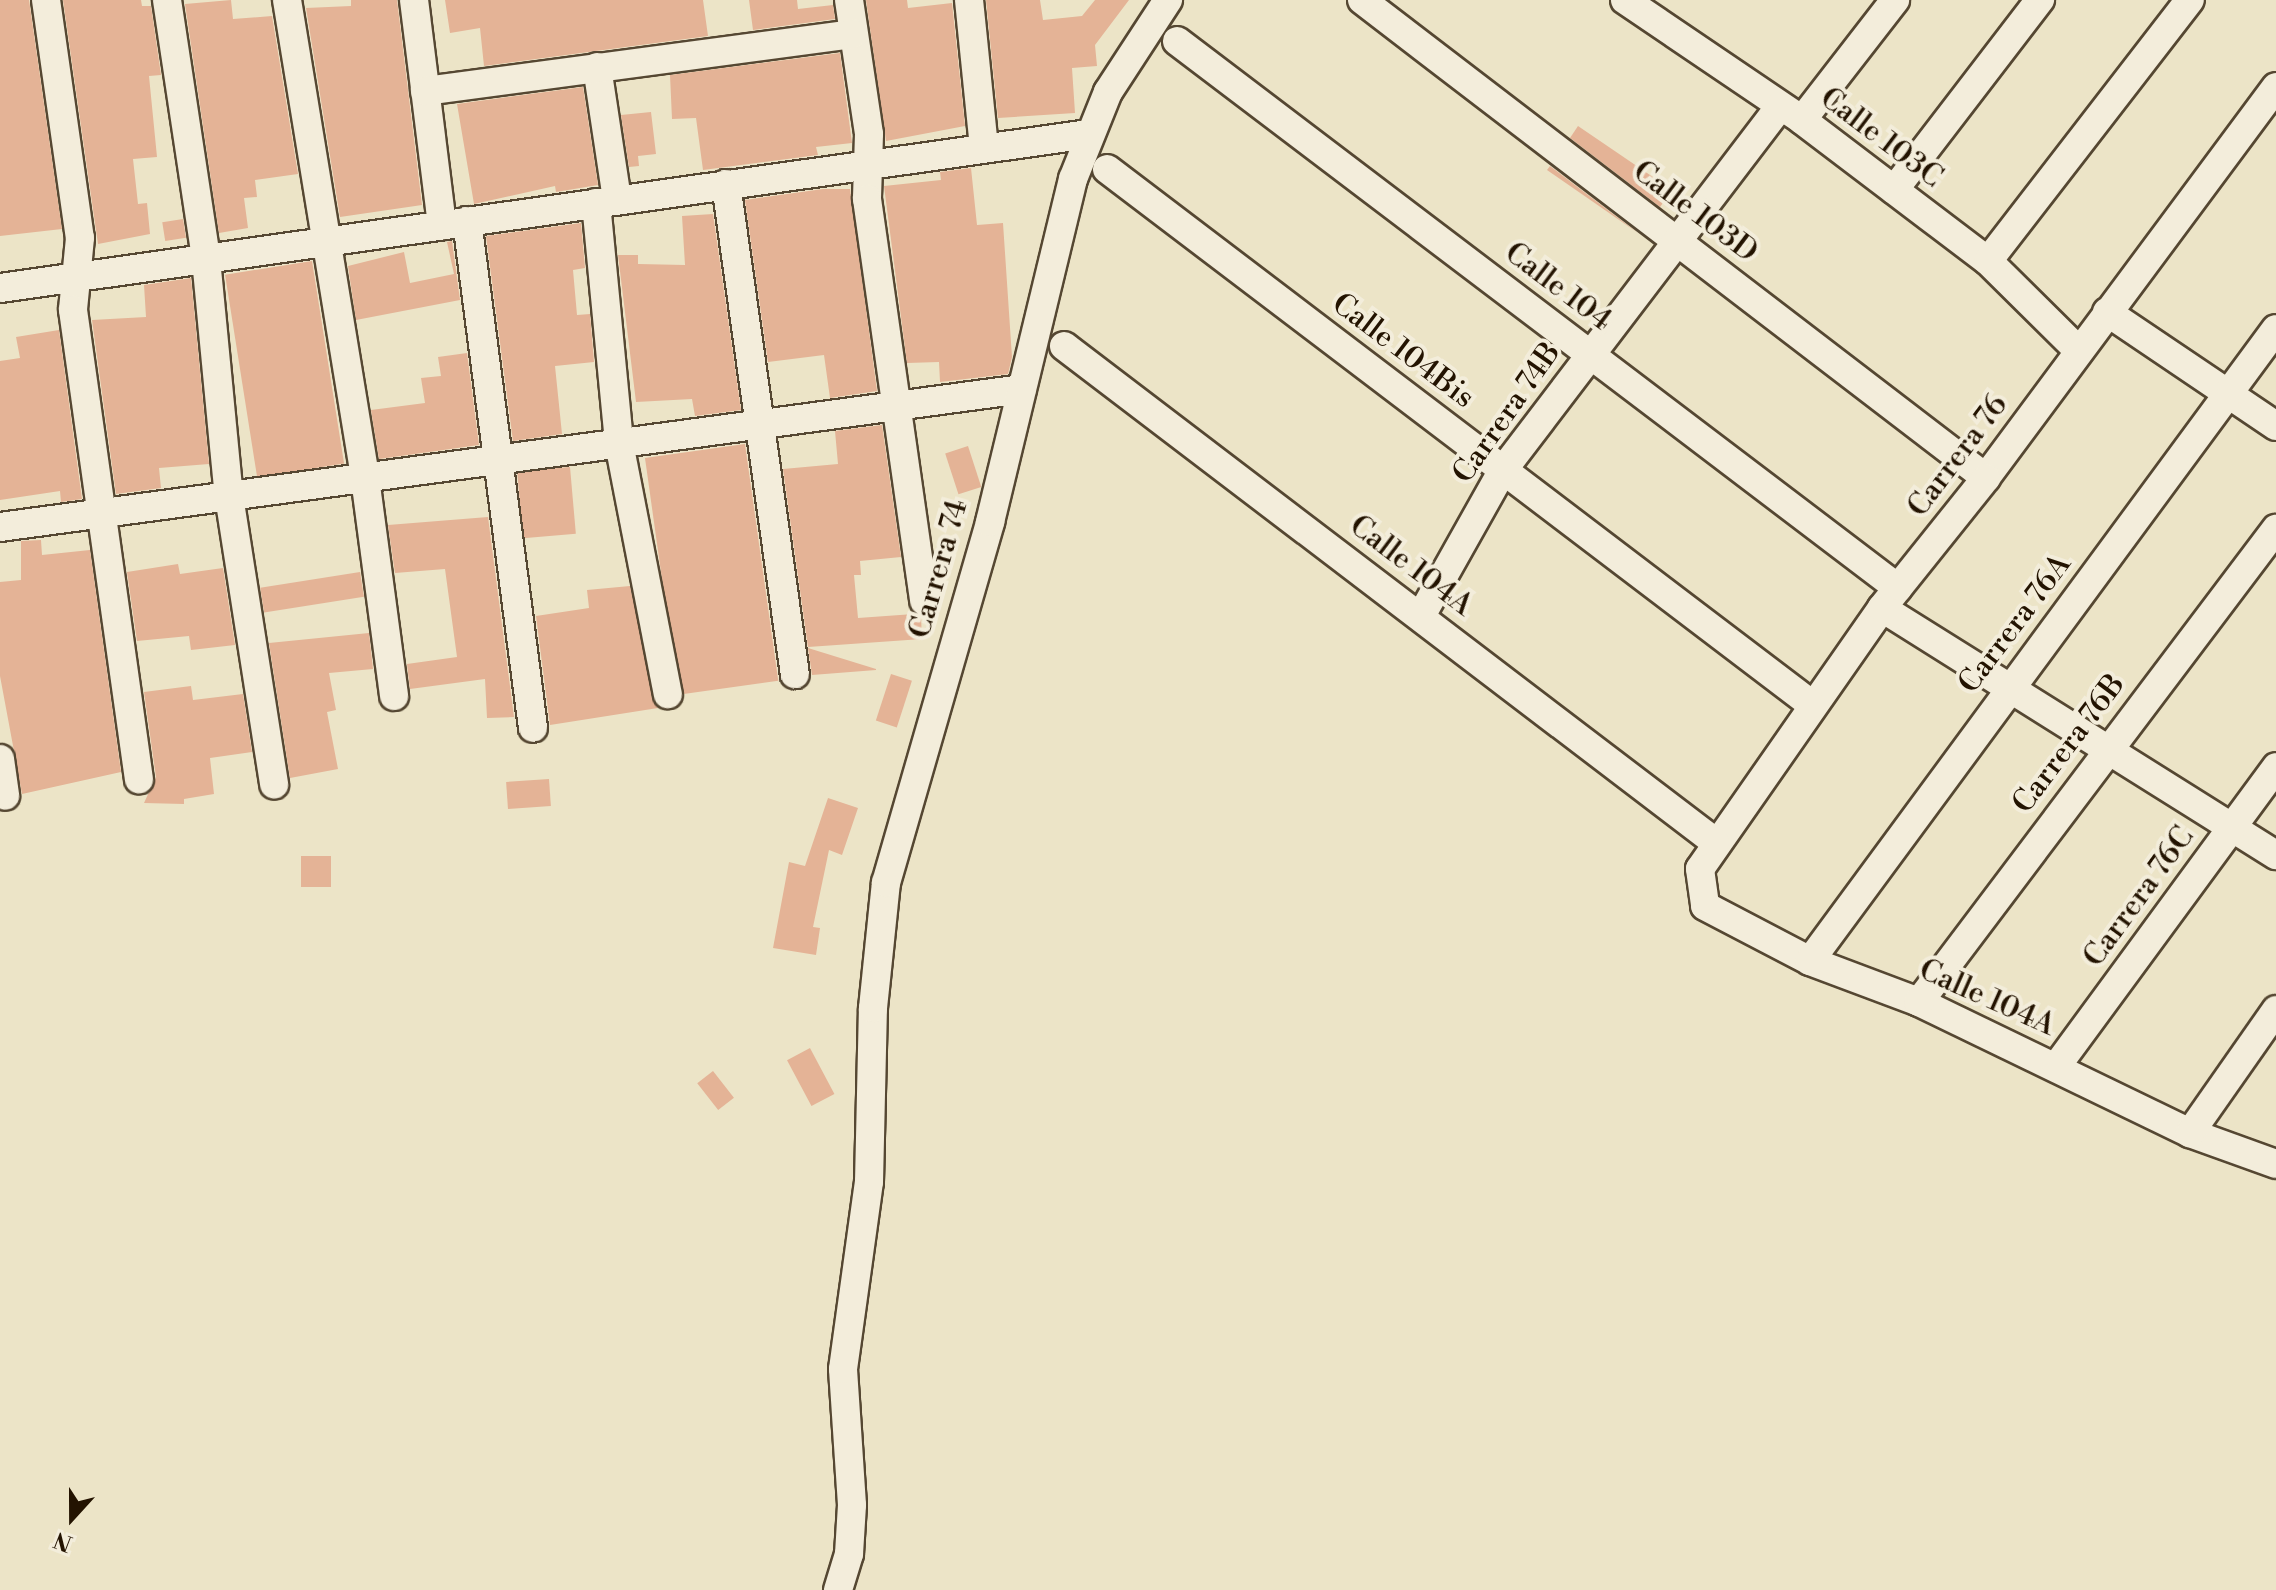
<!DOCTYPE html>
<style>
body{margin:0}
#map{position:relative;width:2276px;height:1590px;overflow:hidden;background:#ece4c7;font-family:"Libre Bodoni",serif}
div>[style]{position:absolute}
.building>*{inset:0;background:#e4b396;transform-origin:0 0}
.roads{filter:drop-shadow(2px 0 #554732) drop-shadow(-2px 0 #554732) drop-shadow(0 2px #554732) drop-shadow(0 -2px #554732)}
.street>*{height:28px;margin:-14px;padding:0 14px;transform-origin:14px;border-radius:14px;background:#f3eddb}
span{translate:-50% -50%;white-space:nowrap;text-align:center;line-height:1.15;-webkit-text-stroke:8px #f3eddb;paint-order:stroke}
.street-label{font-size:30px;color:#231301}
.north{position:absolute;left:32px;top:1478px;width:80px;height:80px;-webkit-text-stroke:6px #f3eddb;paint-order:stroke;rotate:201deg;font-size:22px;font-weight:700;line-height:32px;text-align:center;color:#231301}
.north::after{content:'';display:block;margin:auto;width:28px;height:36px;background:#231301;clip-path:polygon(50% 0,100% 100%,50% 72%,0 100%)}
</style>
<div id="map">
<div class="building">
<i style="clip-path:polygon(0 0,29px 0,62px 229px,0 236px)"></i>
<i style="clip-path:polygon(63px 0,141px 0,142px 6px,151px 6px,161px 75px,149px 76px,157px 157px,133px 159px,138px 204px,147px 203px,150px 234px,98px 244px)"></i>
<i style="clip-path:polygon(231px 0,233px 19px,272px 16px,298px 174px,255px 180px,257px 197px,244px 198px,248px 228px,219px 233px,185px 4px)"></i>
<i style="clip-path:polygon(351px 0,397px 0,422px 205px,340px 217px,306px 8px,351px 6px)"></i>
<i style="clip-path:polygon(445px 0,703px 0,708px 36px,484px 66px,480px 28px,450px 33px)"></i>
<i style="clip-path:polygon(749px 0,797px 0,798px 9px,833px 5px,835px 19px,753px 30px)"></i>
<i style="clip-path:polygon(866px 0,907px 0,908px 8px,952px 3px,965px 126px,886px 141px)"></i>
<i style="clip-path:polygon(986px 0,1040px 0,1043px 20px,1082px 16px,1095px 0,1129px 0,1095px 45px,1097px 66px,1072px 68px,1075px 113px,998px 118px)"></i>
<i style="clip-path:polygon(840px 53px,852px 143px,816px 147px,818px 155px,703px 170px,696px 118px,672px 119px,670px 75px)"></i>
<i style="clip-path:polygon(583px 87px,598px 185px,556px 192px,555px 186px,474px 204px,457px 104px)"></i>
<i style="clip-path:polygon(651px 112px,656px 154px,638px 156px,639px 166px,629px 167px,621px 115px)"></i>
<i style="clip-path:polygon(1578px 126px,1672px 190px,1660px 207px,1570px 138px)"></i>
<i style="clip-path:polygon(1550px 166px,1638px 233px,1547px 170px)"></i>
<i style="clip-path:polygon(971px 168px,977px 225px,1003px 223px,1012px 357px,1008px 374px,940px 382px,939px 362px,907px 363px,884px 186px,941px 180px,940px 172px)"></i>
<i style="clip-path:polygon(823px 189px,850px 189px,877px 391px,830px 398px,824px 355px,768px 362px,745px 200px)"></i>
<i style="clip-path:polygon(713px 214px,741px 410px,695px 416px,692px 399px,636px 402px,618px 255px,638px 255px,638px 264px,685px 265px,682px 216px)"></i>
<i style="left:183px;top:219px;width:19px;height:21px;rotate:81deg"></i>
<i style="clip-path:polygon(581px 223px,585px 268px,573px 270px,577px 315px,590px 314px,594px 362px,555px 366px,562px 434px,513px 441px,486px 236px)"></i>
<i style="clip-path:polygon(452px 241px,460px 300px,356px 320px,348px 266px,404px 252px,410px 283px,454px 274px,447px 242px)"></i>
<i style="left:312px;top:261px;width:205px;height:88px;rotate:81deg"></i>
<i style="clip-path:polygon(191px 278px,209px 464px,159px 468px,161px 488px,116px 494px,92px 320px,146px 317px,144px 285px)"></i>
<i style="clip-path:polygon(59px 330px,82px 499px,61px 502px,60px 491px,0 500px,0 361px,20px 358px,16px 337px)"></i>
<i style="clip-path:polygon(467px 353px,479px 445px,379px 459px,371px 410px,425px 403px,421px 378px,441px 376px,438px 357px)"></i>
<i style="clip-path:polygon(882px 425px,901px 557px,860px 561px,861px 575px,854px 575px,858px 618px,914px 614px,921px 617px,922px 639px,808px 647px,783px 469px,838px 464px,835px 431px)"></i>
<i style="left:745px;top:444px;width:239px;height:101px;rotate:82deg"></i>
<i style="left:968px;top:446px;width:43px;height:24px;rotate:72deg"></i>
<i style="left:570px;top:467px;width:67px;height:53px;rotate:85deg"></i>
<i style="clip-path:polygon(488px 517px,514px 717px,487px 718px,485px 679px,410px 689px,407px 664px,457px 657px,445px 569px,395px 573px,388px 525px)"></i>
<i style="clip-path:polygon(41px 540px,42px 555px,90px 550px,121px 772px,22px 794px,0 676px,0 582px,21px 580px,21px 541px)"></i>
<i style="clip-path:polygon(178px 564px,180px 574px,223px 568px,235px 645px,191px 650px,189px 636px,137px 641px,127px 572px)"></i>
<i style="left:360px;top:572px;width:25px;height:101px;rotate:81deg"></i>
<i style="clip-path:polygon(630px 586px,658px 708px,550px 725px,536px 616px,589px 608px,587px 590px)"></i>
<i style="clip-path:polygon(369px 633px,373px 669px,329px 673px,336px 710px,327px 712px,338px 769px,290px 778px,269px 643px)"></i>
<i style="clip-path:polygon(808px 648px,876px 669px,876px 670px,812px 675px)"></i>
<i style="left:891px;top:674px;width:22px;height:49px;rotate:18deg"></i>
<i style="clip-path:polygon(191px 686px,193px 700px,243px 694px,252px 752px,210px 758px,214px 794px,184px 799px,184px 804px,144px 803px,156px 777px,144px 692px)"></i>
<i style="left:549px;top:779px;width:27px;height:43px;rotate:86deg"></i>
<i style="clip-path:polygon(828px 798px,858px 808px,842px 855px,829px 850px,813px 927px,820px 928px,816px 955px,773px 948px,789px 862px,805px 866px)"></i>
<i style="left:301px;top:856px;width:30px;height:31px"></i>
<i style="left:810px;top:1048px;width:52px;height:26px;rotate:62deg"></i>
<i style="left:713px;top:1071px;width:34px;height:20px;rotate:52deg"></i>
</div>
<div class="roads">
<div class="street">
<i style="left:46px;top:0;width:240px;rotate:81.9deg"></i>
<i style="left:80px;top:238px;width:72px;rotate:95.6deg"></i>
<i style="left:73px;top:310px;width:474px;rotate:82deg"></i>
<i style="left:167px;top:0;width:262px;rotate:81.4deg"></i>
<i style="left:206px;top:259px;width:238px;rotate:84.5deg"></i>
<i style="left:229px;top:496px;width:292px;rotate:81.1deg"></i>
<i style="left:287px;top:0;width:484px;rotate:80.7deg"></i>
<i style="left:365px;top:478px;width:220px;rotate:82.4deg"></i>
<i style="left:414px;top:0;width:227px;rotate:82.9deg"></i>
<i style="left:849px;top:0;width:135px;rotate:81.5deg"></i>
<i style="left:869px;top:134px;width:65px;rotate:91.8deg"></i>
<i style="left:867px;top:199px;width:406px;rotate:81.9deg"></i>
<i style="left:969px;top:0;width:148px;rotate:84.2deg"></i>
<i style="left:1362px;top:0;width:786px;rotate:37.45deg"></i>
<i style="left:1625px;top:0;width:214px;rotate:34.1deg"></i>
<i style="left:1802px;top:120px;width:233px;rotate:37.2deg"></i>
<i style="left:1988px;top:261px;width:128px;rotate:44.7deg"></i>
<i style="left:1177px;top:41px;width:905px;rotate:37.19deg"></i>
<i style="left:597px;top:67px;width:134px;rotate:81.4deg"></i>
<i style="left:2276px;top:87px;width:487px;rotate:126.6deg"></i>
<i style="left:1986px;top:478px;width:166px;rotate:128.7deg"></i>
<i style="left:1882px;top:608px;width:318px;rotate:124.9deg"></i>
<i style="left:1700px;top:869px;width:37px;rotate:82deg"></i>
<i style="left:1705px;top:906px;width:119px;rotate:27.6deg"></i>
<i style="left:1810px;top:961px;width:116px;rotate:20.6deg"></i>
<i style="left:1919px;top:1002px;width:301px;rotate:25.8deg"></i>
<i style="left:2190px;top:1133px;width:91px;rotate:19.8deg"></i>
<i style="left:425px;top:91px;width:432px;rotate:-7.6deg"></i>
<i style="left:1802px;top:120px;width:152px;rotate:-52.2deg"></i>
<i style="left:1107px;top:169px;width:884px;rotate:37.23deg"></i>
<i style="left:726px;top:184px;width:495px;rotate:82deg"></i>
<i style="left:1894px;top:190px;width:240px;rotate:-52.5deg"></i>
<i style="left:596px;top:203px;width:241px;rotate:84.5deg"></i>
<i style="left:619px;top:443px;width:256px;rotate:79deg"></i>
<i style="left:467px;top:221px;width:511px;rotate:82.58deg"></i>
<i style="left:1988px;top:261px;width:330px;rotate:-52.3deg"></i>
<i style="left:0;top:288px;width:1100px;rotate:-8.05deg"></i>
<i style="left:2107px;top:312px;width:204px;rotate:34deg"></i>
<i style="left:1064px;top:346px;width:818px;rotate:37.3deg"></i>
<i style="left:0;top:527px;width:1031px;rotate:-7.69deg"></i>
<i style="left:1882px;top:608px;width:465px;rotate:32.1deg"></i>
<i style="left:1421px;top:616px;width:167px;rotate:-60.7deg"></i>
<i style="left:1503px;top:470px;width:457px;rotate:-52.7deg"></i>
<i style="left:0;top:759px;width:37px;rotate:82deg"></i>
<i style="left:1810px;top:961px;width:785px;rotate:-53.6deg"></i>
<i style="left:1919px;top:1002px;width:593px;rotate:-52.96deg"></i>
<i style="left:2056px;top:1067px;width:372px;rotate:-53.7deg"></i>
<i style="left:2190px;top:1133px;width:150px;rotate:-55deg"></i>
<i style="left:838px;top:1590px;width:38px;rotate:-73deg"></i>
<i style="left:849px;top:1554px;width:49px;rotate:-86.5deg"></i>
<i style="left:852px;top:1505px;width:136px;rotate:-93.8deg"></i>
<i style="left:843px;top:1369px;width:189px;rotate:-82.1deg"></i>
<i style="left:869px;top:1182px;width:174px;rotate:-88.7deg"></i>
<i style="left:873px;top:1008px;width:126px;rotate:-84.1deg"></i>
<i style="left:886px;top:883px;width:376px;rotate:-73.9deg"></i>
<i style="left:990px;top:522px;width:353px;rotate:-76.4deg"></i>
<i style="left:1073px;top:179px;width:94px;rotate:-68.1deg"></i>
<i style="left:1108px;top:92px;width:110px;rotate:-56.9deg"></i>
</div>
</div>
<div class="street-label">
<span style="left:1881px;top:138px;rotate:37deg">Calle 103C</span>
<span style="left:1695px;top:212px;rotate:37deg">Calle 103D</span>
<span style="left:1558px;top:287px;rotate:37deg">Calle 104</span>
<span style="left:1403px;top:351px;rotate:37deg">Calle 104Bis</span>
<span style="left:1507px;top:413px;rotate:-55deg">Carrera 74B</span>
<span style="left:1958px;top:456px;rotate:-53deg">Carrera 76</span>
<span style="left:1411px;top:566px;rotate:37deg">Calle 104A</span>
<span style="left:939px;top:569px;rotate:-74deg">Carrera 74</span>
<span style="left:2015px;top:624px;rotate:-53deg">Carrera 76A</span>
<span style="left:2069px;top:744px;rotate:-53deg">Carrera 76B</span>
<span style="left:2139px;top:897px;rotate:-54deg">Carrera 76C</span>
<span style="left:1987px;top:998px;rotate:24deg">Calle 104A</span>
</div>
<div class="north">N</div>
</div>
